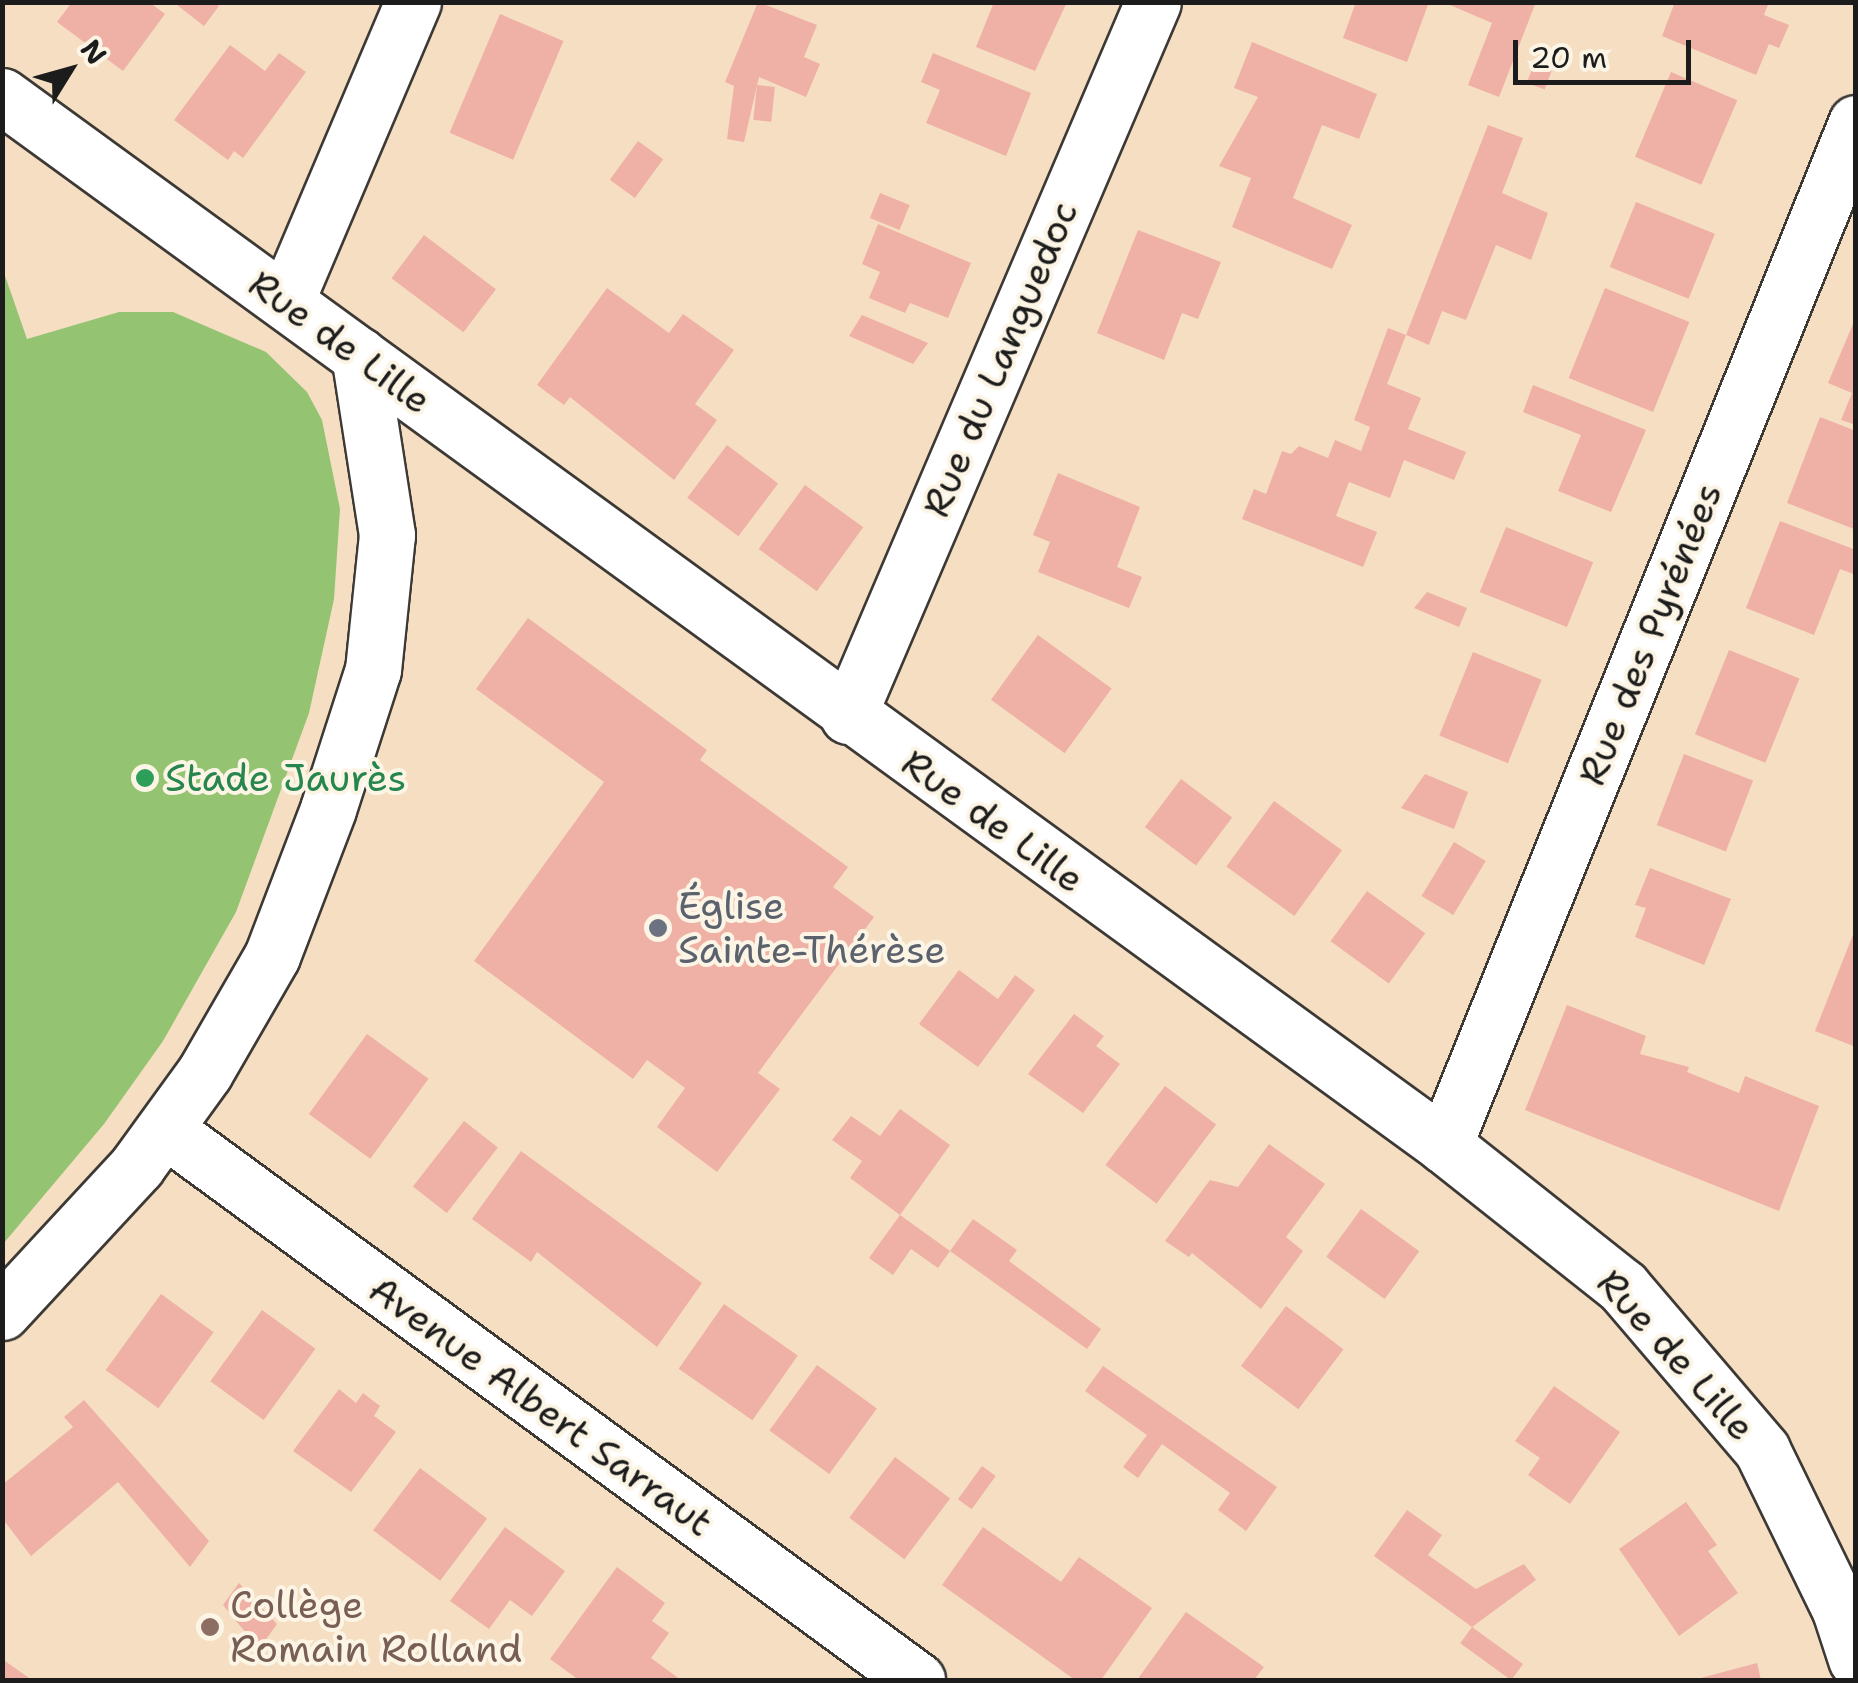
<!DOCTYPE html>
<meta charset="utf-8">
<style>
body{margin:0}
#map{position:relative;width:1858px;height:1683px;overflow:hidden;background:#f5dec2;font-family:"Shantell Sans",sans-serif}
div>[style]{position:absolute}
.green>*{inset:0;background:#94c372}
.building>*{inset:0;background:#efb1a5;transform-origin:0 0}
.roads{filter:drop-shadow(2px 0 #3d3935) drop-shadow(-2px 0 #3d3935) drop-shadow(0 2px #3d3935) drop-shadow(0 -2px #3d3935)}
.street>*{height:55px;margin:-27.5px;padding:0 27.5px;transform-origin:27.5px;border-radius:27.5px;background:#fff}
.dots>*{width:28px;height:28px;translate:-50% -50%;box-sizing:border-box;border:5px solid #fcf5e5;border-radius:50%}
span{translate:-50% -50%;white-space:nowrap;text-align:center;line-height:1.15;-webkit-text-stroke:8px #fcf5e5;paint-order:stroke}
.street-label{font-size:38px;color:#1c1c1c}
.leisure-label{font-size:38px;color:#27864d}
.left{translate:0 -50%;text-align:left}
.worship-label{font-size:38px;color:#5b616d}
.education-label{font-size:38px;color:#785e54}
.frame{position:absolute;inset:0;border:5px solid #1c1c1c;pointer-events:none}
.north{position:absolute;left:20px;top:20px;width:100px;height:100px;-webkit-text-stroke:8px #fcf5e5;paint-order:stroke;rotate:53deg;font-size:28px;font-weight:700;line-height:40px;text-align:center;color:#1c1c1c}
.north::after{content:'';display:block;margin:auto;width:35px;height:45px;background:#1c1c1c;clip-path:polygon(50% 0,100% 100%,50% 72%,0 100%)}
.scale{position:absolute;left:1513px;top:40px;width:178px;height:45px;box-sizing:border-box;border:5px solid #1c1c1c;border-top:0;padding-left:12px;font-size:30px;line-height:35px;white-space:nowrap;color:#1c1c1c;-webkit-text-stroke:8px #fcf5e5;paint-order:stroke}
</style>
<div id="map">
<div class="green">
<i style="clip-path:polygon(3px 270px,27px 339px,119px 312px,173px 312px,266px 352px,307px 392px,322px 420px,340px 509px,334px 599px,309px 713px,236px 912px,163px 1041px,104px 1124px,3px 1244px)"></i>
</div>
<div class="building">
<i style="clip-path:polygon(72px 2px,149px 2px,165px 14px,123px 71px,57px 22px)"></i>
<i style="clip-path:polygon(213px 2px,219px 6px,204px 26px,177px 5px)"></i>
<i style="clip-path:polygon(758px 2px,817px 25px,804px 57px,820px 64px,806px 97px,759px 77px,744px 142px,727px 139px,734px 86px,725px 82px)"></i>
<i style="clip-path:polygon(994px 2px,1067px 2px,1035px 71px,976px 47px)"></i>
<i style="clip-path:polygon(1356px 2px,1429px 2px,1407px 62px,1343px 38px)"></i>
<i style="clip-path:polygon(1443px 2px,1536px 2px,1499px 97px,1468px 85px,1492px 23px)"></i>
<i style="clip-path:polygon(1675px 2px,1769px 2px,1764px 15px,1789px 25px,1779px 48px,1769px 44px,1756px 75px,1662px 36px)"></i>
<i style="left:500px;top:14px;width:69px;height:129px;rotate:23deg"></i>
<i style="clip-path:polygon(1252px 42px,1377px 94px,1359px 139px,1322px 125px,1293px 198px,1352px 225px,1332px 269px,1232px 227px,1251px 178px,1219px 166px,1258px 97px,1234px 88px)"></i>
<i style="clip-path:polygon(230px 45px,265px 71px,279px 53px,306px 72px,243px 158px,234px 151px,228px 160px,174px 120px)"></i>
<i style="clip-path:polygon(933px 53px,1031px 93px,1006px 156px,926px 123px,940px 90px,921px 82px)"></i>
<i style="left:1534px;top:64px;width:19px;height:20px;rotate:21deg"></i>
<i style="left:1671px;top:72px;width:72px;height:92px;rotate:23deg"></i>
<i style="left:757px;top:85px;width:18px;height:35px;rotate:6deg"></i>
<i style="clip-path:polygon(1488px 125px,1523px 138px,1502px 193px,1548px 213px,1531px 260px,1496px 245px,1466px 320px,1442px 311px,1429px 345px,1406px 335px,1387px 384px,1421px 398px,1408px 429px,1466px 452px,1454px 480px,1404px 460px,1390px 498px,1349px 482px,1336px 516px,1377px 532px,1363px 567px,1242px 519px,1254px 489px,1266px 494px,1282px 451px,1291px 454px,1299px 446px,1328px 458px,1335px 440px,1361px 451px,1370px 427px,1354px 420px,1388px 328px,1406px 335px)"></i>
<i style="left:638px;top:141px;width:31px;height:48px;rotate:36deg"></i>
<i style="left:880px;top:193px;width:32px;height:27px;rotate:22deg"></i>
<i style="left:1636px;top:202px;width:85px;height:70px;rotate:22deg"></i>
<i style="clip-path:polygon(878px 224px,971px 263px,948px 318px,910px 303px,905px 313px,869px 298px,880px 272px,862px 264px)"></i>
<i style="clip-path:polygon(1138px 230px,1221px 262px,1198px 319px,1182px 313px,1164px 360px,1097px 333px)"></i>
<i style="left:424px;top:235px;width:90px;height:54px;rotate:37deg"></i>
<i style="clip-path:polygon(607px 288px,669px 333px,683px 314px,734px 350px,695px 404px,717px 420px,674px 480px,570px 397px,564px 405px,537px 385px)"></i>
<i style="left:1605px;top:288px;width:91px;height:97px;rotate:22deg"></i>
<i style="clip-path:polygon(862px 315px,893px 328px,928px 343px,913px 364px,849px 336px)"></i>
<i style="clip-path:polygon(1856px 317px,1856px 425px,1841px 420px,1852px 393px,1828px 383px)"></i>
<i style="clip-path:polygon(1533px 385px,1646px 430px,1611px 512px,1558px 491px,1581px 435px,1523px 412px)"></i>
<i style="clip-path:polygon(1820px 417px,1856px 431px,1854px 529px,1787px 503px)"></i>
<i style="left:727px;top:445px;width:64px;height:66px;rotate:37deg"></i>
<i style="clip-path:polygon(1058px 473px,1140px 507px,1117px 567px,1142px 577px,1129px 608px,1038px 572px,1050px 542px,1033px 535px)"></i>
<i style="left:805px;top:485px;width:72px;height:79px;rotate:36deg"></i>
<i style="clip-path:polygon(1780px 521px,1856px 550px,1856px 575px,1840px 569px,1814px 635px,1746px 608px)"></i>
<i style="left:1506px;top:527px;width:94px;height:70px;rotate:22deg"></i>
<i style="clip-path:polygon(1427px 592px,1467px 608px,1459px 627px,1414px 608px)"></i>
<i style="clip-path:polygon(528px 618px,707px 750px,700px 760px,848px 867px,833px 887px,874px 917px,758px 1073px,780px 1089px,717px 1172px,657px 1127px,685px 1088px,647px 1060px,633px 1079px,474px 961px,604px 782px,476px 689px)"></i>
<i style="left:1038px;top:635px;width:91px;height:80px;rotate:36deg"></i>
<i style="left:1729px;top:650px;width:76px;height:91px;rotate:22deg"></i>
<i style="left:1473px;top:652px;width:74px;height:90px;rotate:22deg"></i>
<i style="left:1684px;top:754px;width:74px;height:76px;rotate:21deg"></i>
<i style="clip-path:polygon(1425px 774px,1468px 792px,1454px 829px,1401px 808px)"></i>
<i style="left:1181px;top:779px;width:64px;height:60px;rotate:37deg"></i>
<i style="left:1274px;top:801px;width:84px;height:81px;rotate:36deg"></i>
<i style="left:1454px;top:842px;width:37px;height:63px;rotate:31deg"></i>
<i style="clip-path:polygon(1650px 868px,1731px 899px,1704px 965px,1635px 937px,1646px 908px,1635px 905px)"></i>
<i style="left:1367px;top:891px;width:72px;height:62px;rotate:36deg"></i>
<i style="clip-path:polygon(1856px 927px,1856px 1047px,1815px 1031px)"></i>
<i style="clip-path:polygon(959px 970px,998px 999px,1015px 975px,1035px 990px,978px 1067px,919px 1024px)"></i>
<i style="clip-path:polygon(1567px 1005px,1646px 1036px,1640px 1054px,1689px 1067px,1687px 1072px,1739px 1093px,1745px 1076px,1819px 1106px,1779px 1211px,1525px 1110px)"></i>
<i style="clip-path:polygon(1074px 1014px,1104px 1036px,1096px 1046px,1120px 1064px,1083px 1113px,1028px 1074px)"></i>
<i style="left:367px;top:1034px;width:76px;height:99px;rotate:36deg"></i>
<i style="left:1165px;top:1086px;width:64px;height:99px;rotate:37deg"></i>
<i style="clip-path:polygon(900px 1109px,950px 1145px,900px 1215px,850px 1178px,862px 1161px,832px 1140px,851px 1116px,880px 1136px)"></i>
<i style="left:464px;top:1121px;width:43px;height:83px;rotate:38deg"></i>
<i style="clip-path:polygon(1269px 1144px,1325px 1184px,1286px 1237px,1303px 1251px,1261px 1309px,1192px 1253px,1189px 1257px,1165px 1241px,1210px 1180px,1238px 1187px)"></i>
<i style="clip-path:polygon(521px 1151px,702px 1283px,657px 1347px,537px 1252px,531px 1262px,472px 1219px)"></i>
<i style="left:1361px;top:1209px;width:72px;height:59px;rotate:36deg"></i>
<i style="clip-path:polygon(900px 1215px,950px 1251px,973px 1219px,1017px 1250px,1009px 1261px,1101px 1329px,1087px 1349px,950px 1251px,938px 1268px,911px 1249px,893px 1275px,869px 1258px)"></i>
<i style="left:161px;top:1294px;width:65px;height:94px;rotate:36deg"></i>
<i style="left:724px;top:1304px;width:90px;height:79px;rotate:35deg"></i>
<i style="left:1286px;top:1306px;width:72px;height:75px;rotate:37deg"></i>
<i style="left:262px;top:1310px;width:66px;height:88px;rotate:36deg"></i>
<i style="left:817px;top:1365px;width:74px;height:81px;rotate:36deg"></i>
<i style="clip-path:polygon(1103px 1366px,1277px 1487px,1246px 1531px,1218px 1510px,1230px 1493px,1162px 1444px,1138px 1478px,1123px 1467px,1147px 1435px,1085px 1391px)"></i>
<i style="clip-path:polygon(1554px 1386px,1620px 1432px,1570px 1504px,1528px 1475px,1540px 1458px,1515px 1441px)"></i>
<i style="clip-path:polygon(339px 1389px,356px 1403px,363px 1393px,380px 1406px,374px 1416px,396px 1432px,351px 1492px,293px 1451px)"></i>
<i style="clip-path:polygon(84px 1400px,209px 1541px,190px 1567px,118px 1482px,31px 1556px,2px 1518px,2px 1485px,73px 1427px,64px 1417px)"></i>
<i style="left:895px;top:1457px;width:69px;height:76px;rotate:37deg"></i>
<i style="left:982px;top:1466px;width:17px;height:41px;rotate:36deg"></i>
<i style="left:420px;top:1468px;width:84px;height:78px;rotate:37deg"></i>
<i style="clip-path:polygon(1686px 1502px,1717px 1545px,1708px 1551px,1738px 1593px,1679px 1636px,1619px 1549px)"></i>
<i style="clip-path:polygon(1407px 1510px,1442px 1535px,1428px 1555px,1476px 1589px,1524px 1564px,1536px 1580px,1472px 1627px,1374px 1556px)"></i>
<i style="clip-path:polygon(505px 1527px,565px 1571px,532px 1616px,510px 1600px,489px 1629px,450px 1601px)"></i>
<i style="clip-path:polygon(983px 1527px,1061px 1582px,1079px 1557px,1152px 1608px,1101px 1680px,1075px 1680px,942px 1585px)"></i>
<i style="clip-path:polygon(617px 1567px,665px 1603px,652px 1621px,669px 1633px,651px 1658px,681px 1680px,579px 1680px,550px 1659px)"></i>
<i style="clip-path:polygon(239px 1583px,277px 1624px,259px 1649px,223px 1605px)"></i>
<i style="clip-path:polygon(1186px 1612px,1264px 1667px,1254px 1680px,1137px 1680px)"></i>
<i style="left:1472px;top:1627px;width:63px;height:20px;rotate:36deg"></i>
<i style="clip-path:polygon(2px 1659px,32px 1680px,2px 1680px)"></i>
<i style="clip-path:polygon(1757px 1663px,1761px 1680px,1697px 1680px,1697px 1679px)"></i>
</div>
<div class="roads">
<div class="street">
<i style="left:2px;top:96px;width:1783px;rotate:36.03deg"></i>
<i style="left:1444px;top:1145px;width:228px;rotate:38.4deg"></i>
<i style="left:1623px;top:1287px;width:214px;rotate:49.5deg"></i>
<i style="left:1762px;top:1450px;width:178px;rotate:64deg"></i>
<i style="left:1840px;top:1610px;width:52px;rotate:71.9deg"></i>
<i style="left:286px;top:301px;width:325px;rotate:-67deg"></i>
<i style="left:848px;top:716px;width:776px;rotate:-66.87deg"></i>
<i style="left:166px;top:1130px;width:931px;rotate:36.22deg"></i>
<i style="left:1444px;top:1145px;width:1102px;rotate:-68.04deg"></i>
<i style="left:2px;top:1312px;width:199px;rotate:-47.2deg"></i>
<i style="left:137px;top:1166px;width:116px;rotate:-54.1deg"></i>
<i style="left:205px;top:1072px;width:134px;rotate:-60deg"></i>
<i style="left:272px;top:956px;width:157px;rotate:-69.1deg"></i>
<i style="left:328px;top:809px;width:146px;rotate:-72.1deg"></i>
<i style="left:373px;top:670px;width:136px;rotate:-84.1deg"></i>
<i style="left:387px;top:535px;width:182px;rotate:-98.8deg"></i>
</div>
</div>
<div class="dots">
<i style="left:145px;top:778px;background:#2e9e5b"></i>
<i style="left:658px;top:928px;background:#6b7280"></i>
<i style="left:210px;top:1627px;background:#8d6e63"></i>
</div>
<div class="street-label">
<span style="left:340px;top:342px;rotate:36deg">Rue de Lille</span>
<span style="left:1000px;top:359px;rotate:-67deg">Rue du Languedoc</span>
<span style="left:1650px;top:634px;rotate:-68deg">Rue des Pyrénées</span>
<span style="left:993px;top:821px;rotate:36deg">Rue de Lille</span>
<span style="left:1676px;top:1355px;rotate:48deg">Rue de Lille</span>
<span style="left:541px;top:1406px;rotate:36deg">Avenue Albert Sarraut</span>
</div>
<div class="leisure-label">
<span class="left" style="left:165px;top:778px">Stade Jaurès</span>
</div>
<div class="worship-label">
<span class="left" style="left:678px;top:928px">Église<br>Sainte-Thérèse</span>
</div>
<div class="education-label">
<span class="left" style="left:230px;top:1627px">Collège<br>Romain Rolland</span>
</div>
<div class="frame"></div>
<div class="north">N</div>
<div class="scale">20 m</div>
</div>
